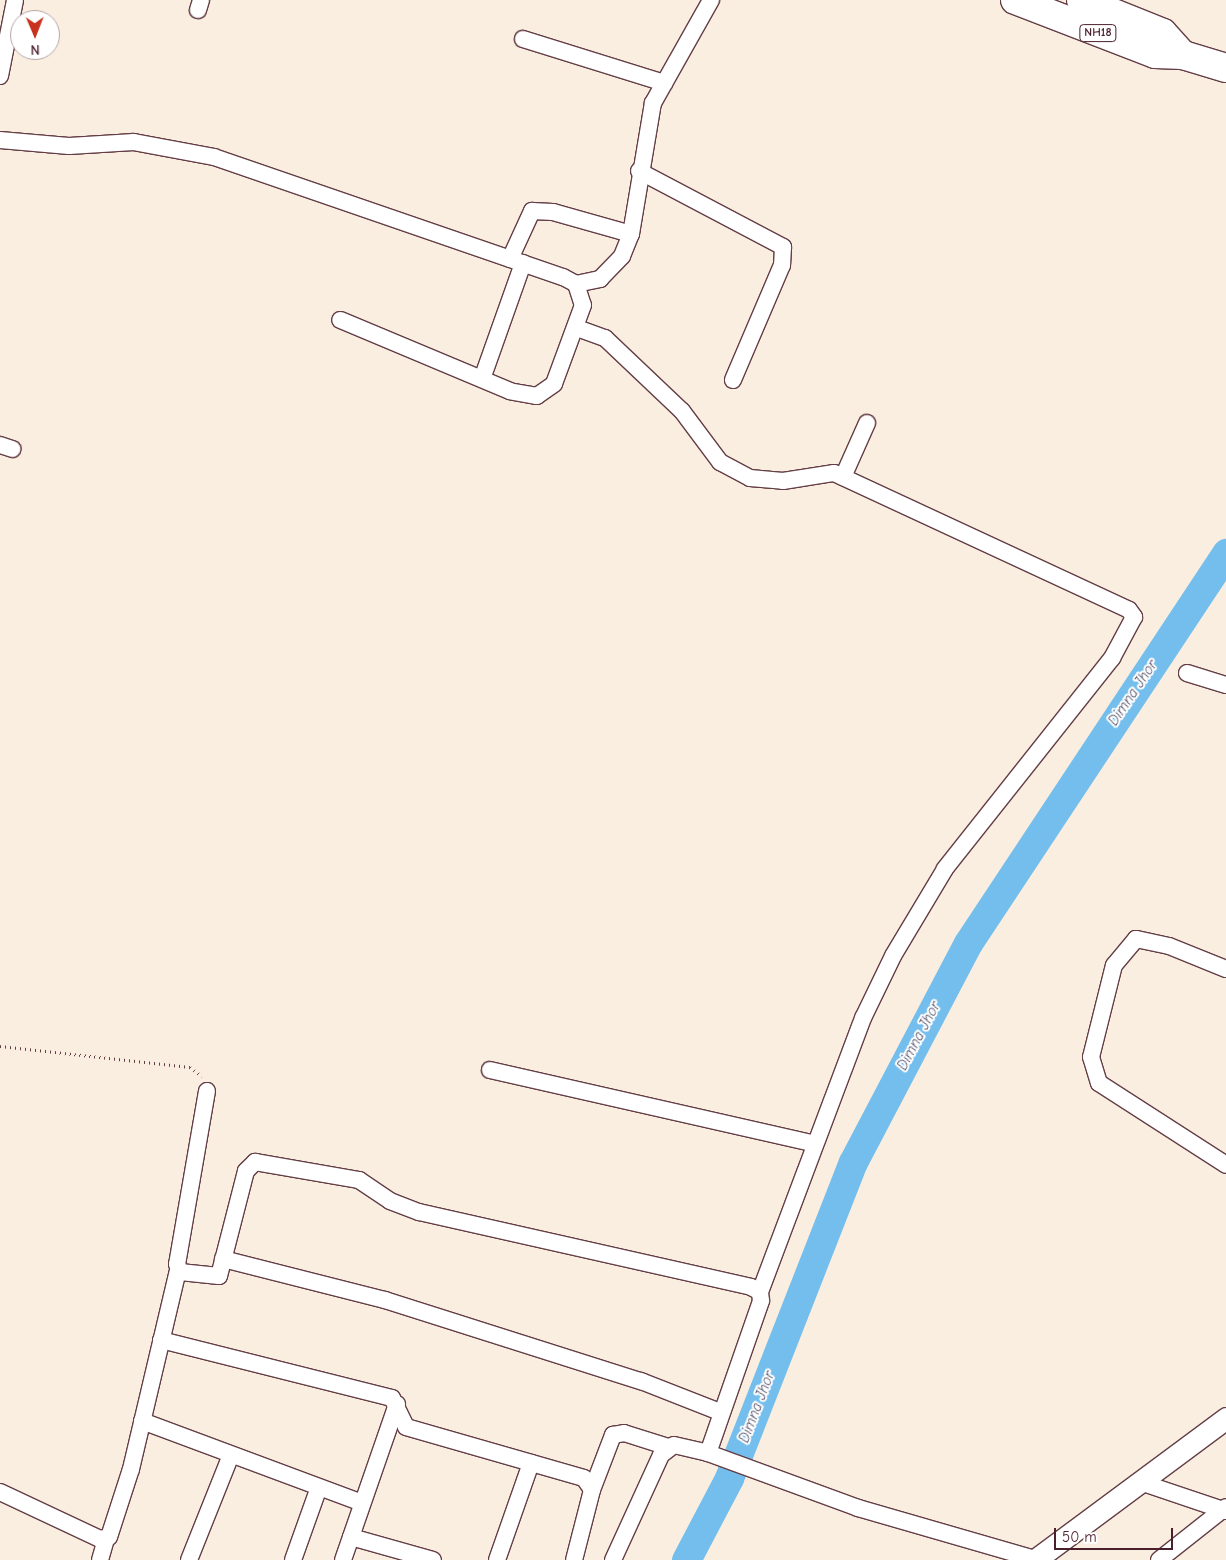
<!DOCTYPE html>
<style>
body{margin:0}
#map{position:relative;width:1226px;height:1560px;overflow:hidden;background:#f9eedf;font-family:"Comic Neue",sans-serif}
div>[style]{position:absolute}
.river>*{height:29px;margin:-14.5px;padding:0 14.5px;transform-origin:14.5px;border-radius:14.5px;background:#74beed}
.path>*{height:3px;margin-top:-1.5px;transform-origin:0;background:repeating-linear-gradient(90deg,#643e46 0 1px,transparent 0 5px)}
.roads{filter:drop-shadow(1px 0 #643e46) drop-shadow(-1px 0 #643e46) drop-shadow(0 1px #643e46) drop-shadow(0 -1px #643e46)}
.minor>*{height:16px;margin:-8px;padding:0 8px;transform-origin:8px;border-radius:8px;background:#fff}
.tertiary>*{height:21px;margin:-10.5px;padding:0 10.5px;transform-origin:10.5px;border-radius:10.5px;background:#fff}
.trunk>*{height:28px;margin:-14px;padding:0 14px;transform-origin:14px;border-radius:14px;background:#fff}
span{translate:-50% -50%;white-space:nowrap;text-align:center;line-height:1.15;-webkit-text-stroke:4px #fff;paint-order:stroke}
.shield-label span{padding:1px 4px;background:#fff;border:1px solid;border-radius:4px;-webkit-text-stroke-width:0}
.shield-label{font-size:12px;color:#4a1f2b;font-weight:700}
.water-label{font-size:15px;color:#59576f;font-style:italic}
.north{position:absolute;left:10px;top:10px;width:50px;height:50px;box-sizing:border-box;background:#fff;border:1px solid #b7a5aa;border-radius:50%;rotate:179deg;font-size:14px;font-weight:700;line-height:20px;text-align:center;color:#4a1f2b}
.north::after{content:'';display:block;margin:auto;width:18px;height:22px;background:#c8321e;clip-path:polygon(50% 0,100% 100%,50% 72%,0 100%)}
.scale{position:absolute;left:1054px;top:1528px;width:119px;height:22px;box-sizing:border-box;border:2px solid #4a1f2b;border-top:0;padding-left:6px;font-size:15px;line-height:18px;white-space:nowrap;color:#4a1f2b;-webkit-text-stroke:4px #fff;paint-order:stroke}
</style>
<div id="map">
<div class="river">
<i style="left:686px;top:1560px;width:93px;rotate:-62.3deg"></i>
<i style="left:729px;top:1478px;width:339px;rotate:-68.6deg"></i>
<i style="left:853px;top:1162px;width:247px;rotate:-62.3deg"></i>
<i style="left:968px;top:943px;width:468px;rotate:-56.5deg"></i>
</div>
<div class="path">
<i style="left:0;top:1046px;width:191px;rotate:6.3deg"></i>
<i style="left:190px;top:1067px;width:15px;rotate:37deg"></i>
</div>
<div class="roads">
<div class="minor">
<i style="left:198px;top:10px;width:10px;rotate:-73deg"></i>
<i style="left:523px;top:39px;width:148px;rotate:17.3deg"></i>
<i style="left:0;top:76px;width:77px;rotate:-78.8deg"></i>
<i style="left:0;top:140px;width:69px;rotate:5deg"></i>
<i style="left:69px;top:146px;width:65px;rotate:-3.5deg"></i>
<i style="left:134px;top:142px;width:81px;rotate:10.6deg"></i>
<i style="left:214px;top:157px;width:369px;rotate:19deg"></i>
<i style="left:563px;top:277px;width:15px;rotate:28deg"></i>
<i style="left:576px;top:284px;width:22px;rotate:72deg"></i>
<i style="left:583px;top:305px;width:84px;rotate:110.2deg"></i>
<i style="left:554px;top:384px;width:21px;rotate:145deg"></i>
<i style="left:537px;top:396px;width:27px;rotate:-170deg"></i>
<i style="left:510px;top:391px;width:184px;rotate:-157.3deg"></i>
<i style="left:639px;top:171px;width:163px;rotate:27.8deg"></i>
<i style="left:783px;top:247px;width:18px;rotate:93deg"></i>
<i style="left:782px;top:265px;width:125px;rotate:113.1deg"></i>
<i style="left:510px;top:259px;width:53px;rotate:-65.4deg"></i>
<i style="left:532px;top:211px;width:21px;rotate:3deg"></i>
<i style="left:553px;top:212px;width:81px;rotate:15.8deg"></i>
<i style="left:576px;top:284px;width:25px;rotate:-12deg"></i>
<i style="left:600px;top:279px;width:32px;rotate:-46deg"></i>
<i style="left:622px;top:256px;width:24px;rotate:-68deg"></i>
<i style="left:631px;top:234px;width:133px;rotate:-80.5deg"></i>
<i style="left:653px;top:103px;width:118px;rotate:-60.6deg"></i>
<i style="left:577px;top:328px;width:30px;rotate:20deg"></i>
<i style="left:605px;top:338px;width:106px;rotate:43.5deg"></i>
<i style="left:682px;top:411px;width:64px;rotate:53.3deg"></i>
<i style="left:720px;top:462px;width:34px;rotate:28deg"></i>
<i style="left:750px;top:478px;width:33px;rotate:5deg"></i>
<i style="left:783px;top:481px;width:52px;rotate:-8.9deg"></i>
<i style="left:834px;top:473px;width:325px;rotate:24.9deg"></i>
<i style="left:1129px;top:610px;width:9px;rotate:54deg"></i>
<i style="left:1134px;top:617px;width:47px;rotate:118.2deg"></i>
<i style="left:1112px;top:658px;width:269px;rotate:128.4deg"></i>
<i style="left:945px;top:869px;width:101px;rotate:120.9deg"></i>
<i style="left:893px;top:956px;width:69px;rotate:115.8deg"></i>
<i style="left:863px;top:1018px;width:293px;rotate:110.6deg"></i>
<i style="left:482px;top:379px;width:123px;rotate:-70.5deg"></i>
<i style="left:0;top:445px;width:13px;rotate:18deg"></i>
<i style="left:843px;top:477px;width:59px;rotate:-66deg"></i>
<i style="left:1187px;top:673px;width:41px;rotate:17.1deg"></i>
<i style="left:1226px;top:969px;width:61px;rotate:-158deg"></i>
<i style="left:1169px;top:946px;width:34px;rotate:-168deg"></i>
<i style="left:1136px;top:939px;width:34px;rotate:130deg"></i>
<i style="left:1114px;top:965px;width:95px;rotate:104deg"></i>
<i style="left:1091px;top:1057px;width:27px;rotate:73deg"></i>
<i style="left:1099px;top:1083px;width:151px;rotate:32.8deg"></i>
<i style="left:490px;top:1070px;width:333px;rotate:12.8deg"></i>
<i style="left:207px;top:1091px;width:176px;rotate:99.8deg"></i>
<i style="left:177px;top:1264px;width:9px;rotate:69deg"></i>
<i style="left:180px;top:1272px;width:39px;rotate:6deg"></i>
<i style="left:219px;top:1276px;width:108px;rotate:-75.6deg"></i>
<i style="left:246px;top:1171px;width:13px;rotate:-45deg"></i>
<i style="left:255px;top:1162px;width:106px;rotate:9.8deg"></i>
<i style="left:359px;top:1180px;width:37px;rotate:34deg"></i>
<i style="left:390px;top:1201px;width:31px;rotate:21deg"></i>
<i style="left:419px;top:1212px;width:340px;rotate:12.7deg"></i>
<i style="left:751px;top:1287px;width:10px;rotate:29deg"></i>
<i style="left:760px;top:1292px;width:9px;rotate:84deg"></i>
<i style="left:761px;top:1301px;width:161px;rotate:109.2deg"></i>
<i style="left:708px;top:1453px;width:160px;rotate:20.1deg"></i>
<i style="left:858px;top:1508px;width:184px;rotate:16.1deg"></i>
<i style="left:223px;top:1259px;width:167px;rotate:14.2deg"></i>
<i style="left:385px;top:1300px;width:269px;rotate:17.6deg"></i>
<i style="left:641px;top:1381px;width:85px;rotate:21.4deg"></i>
<i style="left:161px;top:1340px;width:238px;rotate:14.1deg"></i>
<i style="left:392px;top:1398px;width:32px;rotate:64deg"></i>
<i style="left:406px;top:1427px;width:185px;rotate:16deg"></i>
<i style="left:584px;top:1478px;width:14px;rotate:56deg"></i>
<i style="left:592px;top:1490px;width:72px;rotate:104.4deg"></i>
<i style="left:142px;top:1421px;width:235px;rotate:20.4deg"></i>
<i style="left:1143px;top:1483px;width:88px;rotate:18.6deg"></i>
<i style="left:592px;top:1490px;width:59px;rotate:-69.1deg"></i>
<i style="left:613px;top:1435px;width:11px;rotate:-10deg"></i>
<i style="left:624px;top:1433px;width:46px;rotate:17.7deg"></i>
<i style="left:0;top:1492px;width:110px;rotate:25.2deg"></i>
<i style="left:100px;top:1539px;width:9px;rotate:-13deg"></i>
<i style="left:109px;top:1537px;width:71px;rotate:-72.1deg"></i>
<i style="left:131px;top:1469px;width:204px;rotate:-76.7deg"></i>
<i style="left:351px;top:1537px;width:85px;rotate:15.7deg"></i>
<i style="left:100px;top:1560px;width:22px;rotate:-74deg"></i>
<i style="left:189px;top:1560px;width:113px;rotate:-68.2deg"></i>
<i style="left:293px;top:1560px;width:77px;rotate:-70.4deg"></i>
<i style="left:343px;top:1560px;width:165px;rotate:-70.9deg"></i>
<i style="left:497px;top:1560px;width:103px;rotate:-70.7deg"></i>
<i style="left:613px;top:1560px;width:115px;rotate:-65.4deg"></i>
<i style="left:661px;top:1455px;width:16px;rotate:-38deg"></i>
<i style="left:674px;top:1445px;width:35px;rotate:13deg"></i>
<i style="left:1159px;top:1560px;width:85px;rotate:-38.3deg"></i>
</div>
<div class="tertiary">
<i style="left:1035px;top:1560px;width:238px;rotate:-36.6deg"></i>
</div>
<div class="trunk">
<i style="left:1015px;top:0;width:150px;rotate:21.1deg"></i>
<i style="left:1155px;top:54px;width:28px;rotate:2deg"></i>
<i style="left:1183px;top:55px;width:45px;rotate:16.8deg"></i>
<i style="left:1081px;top:0;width:88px;rotate:21.9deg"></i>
<i style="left:1163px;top:33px;width:30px;rotate:48deg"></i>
</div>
</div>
<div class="shield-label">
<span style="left:1098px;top:33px">NH18</span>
</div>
<div class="water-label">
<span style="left:1133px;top:693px;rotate:-56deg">Dimna Jhor</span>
<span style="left:919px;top:1036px;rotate:-62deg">Dimna Jhor</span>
<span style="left:757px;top:1407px;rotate:-69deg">Dimna Jhor</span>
</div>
<div class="north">N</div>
<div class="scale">50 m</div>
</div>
